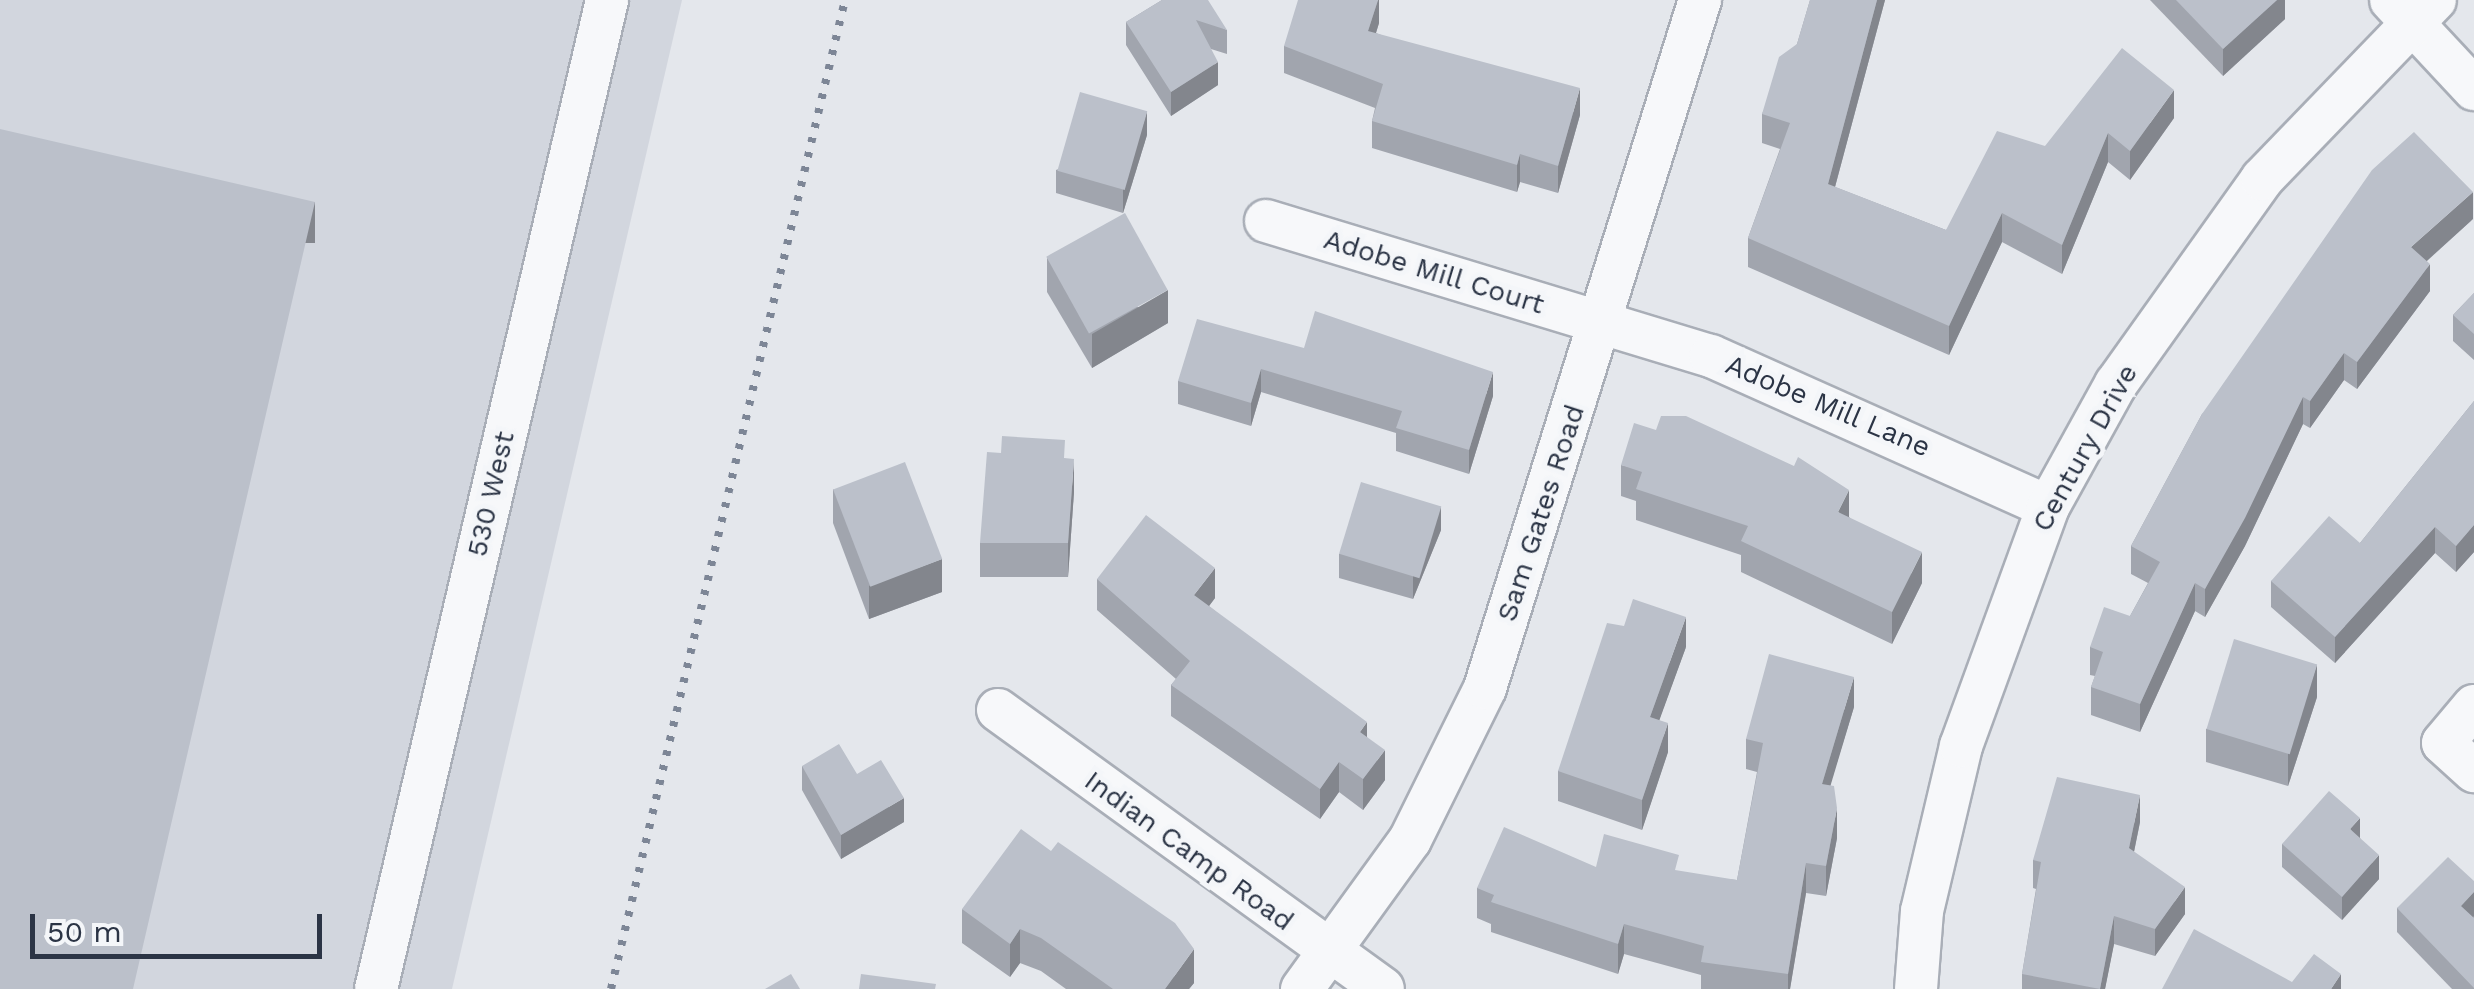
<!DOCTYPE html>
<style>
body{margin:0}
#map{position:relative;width:2474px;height:989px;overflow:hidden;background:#e4e7ec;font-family:"Work Sans",sans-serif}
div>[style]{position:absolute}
.built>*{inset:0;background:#d2d6de}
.roads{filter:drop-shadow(2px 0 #a9aeb7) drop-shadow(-2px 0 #a9aeb7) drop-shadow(0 2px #a9aeb7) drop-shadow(0 -2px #a9aeb7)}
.minor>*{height:42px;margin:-21px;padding:0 21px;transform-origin:21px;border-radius:21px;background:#f7f8fa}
.rail>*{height:8px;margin-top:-4px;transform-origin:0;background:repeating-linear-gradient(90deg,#7d8696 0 5px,transparent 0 15px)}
.wall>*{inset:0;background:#a1a5ae}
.shaded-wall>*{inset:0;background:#83868d;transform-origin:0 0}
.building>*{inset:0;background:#bbc0ca;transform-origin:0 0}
span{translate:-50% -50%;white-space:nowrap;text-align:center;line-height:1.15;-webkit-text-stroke:10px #f4f6f9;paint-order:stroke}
.street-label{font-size:28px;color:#2b3445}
.scale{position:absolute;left:30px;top:914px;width:292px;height:45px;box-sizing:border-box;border:5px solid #2b3445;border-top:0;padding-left:12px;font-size:30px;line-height:35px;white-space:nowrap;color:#2b3445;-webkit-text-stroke:8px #f4f6f9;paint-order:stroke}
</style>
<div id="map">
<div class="built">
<i style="clip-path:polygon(0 0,682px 0,452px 989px,0 989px)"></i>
</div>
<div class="roads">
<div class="minor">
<i style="left:2391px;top:0;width:122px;rotate:47deg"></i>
<i style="left:1266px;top:221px;width:465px;rotate:16.9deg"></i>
<i style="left:1711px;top:356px;width:369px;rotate:24.1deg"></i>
<i style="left:2474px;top:706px;width:48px;rotate:130deg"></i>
<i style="left:2443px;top:743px;width:42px;rotate:42.1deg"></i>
<i style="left:998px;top:710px;width:475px;rotate:35.9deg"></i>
<i style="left:376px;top:989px;width:1016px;rotate:-76.85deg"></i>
<i style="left:1302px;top:989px;width:184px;rotate:-54.1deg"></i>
<i style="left:1410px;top:840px;width:169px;rotate:-63.7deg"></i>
<i style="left:1485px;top:688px;width:721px;rotate:-72.65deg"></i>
<i style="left:1916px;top:989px;width:78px;rotate:-85.6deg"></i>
<i style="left:1922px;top:911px;width:170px;rotate:-76.7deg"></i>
<i style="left:1961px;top:746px;width:254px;rotate:-70deg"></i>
<i style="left:2048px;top:507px;width:141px;rotate:-61.1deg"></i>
<i style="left:2116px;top:384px;width:252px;rotate:-54.5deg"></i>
<i style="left:2262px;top:179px;width:249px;rotate:-46deg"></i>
</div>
</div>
<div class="rail">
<i style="left:611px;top:989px;width:1016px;rotate:-76.69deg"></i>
</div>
<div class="wall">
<i style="clip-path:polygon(1162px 0,1227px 30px,1227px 54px,1211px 49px,1218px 85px,1171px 116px,1126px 45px,1126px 22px)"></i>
<i style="clip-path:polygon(1379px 0,1379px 23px,1376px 33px,1580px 115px,1558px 193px,1520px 182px,1517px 192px,1372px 148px,1372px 121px,1375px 108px,1284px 73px,1284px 46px)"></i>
<i style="clip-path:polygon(1810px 0,1885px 0,1835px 187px,1946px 230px,2045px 146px,2174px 118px,2130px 180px,2108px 162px,2062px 274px,2002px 242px,1949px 355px,1748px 267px,1748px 238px,1780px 149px,1762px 143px,1762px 114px,1797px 44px)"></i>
<i style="clip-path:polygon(2150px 0,2285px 0,2285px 19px,2223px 76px)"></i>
<i style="clip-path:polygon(1147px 135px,1123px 213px,1056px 193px,1056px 170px)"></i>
<i style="clip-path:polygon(2473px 219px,2427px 261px,2430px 291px,2357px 389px,2344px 380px,2310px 428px,2303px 424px,2245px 546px,2205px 617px,2195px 611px,2140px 732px,2091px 715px,2091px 687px,2095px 676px,2090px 675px,2090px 647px,2130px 616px,2148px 583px,2131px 574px,2131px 546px,2202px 414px)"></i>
<i style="clip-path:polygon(1047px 258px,1168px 323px,1092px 368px,1047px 292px)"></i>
<i style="clip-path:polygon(2474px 293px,2474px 360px,2453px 341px,2453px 315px)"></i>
<i style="clip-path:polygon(1304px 348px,1493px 396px,1469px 474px,1396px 451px,1396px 433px,1261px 392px,1251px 426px,1178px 404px,1178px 381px)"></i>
<i style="clip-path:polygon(2474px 401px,2474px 552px,2456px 572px,2435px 553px,2335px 663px,2271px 607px,2271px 581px,2360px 543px)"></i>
<i style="clip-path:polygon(1065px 458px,1074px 492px,1068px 577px,980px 577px,980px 543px)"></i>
<i style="clip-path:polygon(1621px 465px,1849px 517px,1922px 583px,1892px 644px,1741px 572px,1741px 555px,1636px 520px,1636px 501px,1621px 496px)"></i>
<i style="clip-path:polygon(833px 489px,942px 592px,869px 619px,833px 523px)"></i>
<i style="clip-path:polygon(1441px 530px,1413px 599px,1339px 578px,1339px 554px)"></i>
<i style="clip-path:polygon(1097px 579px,1215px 598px,1209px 606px,1367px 737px,1385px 780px,1363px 810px,1339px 792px,1320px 819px,1171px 716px,1171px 685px,1176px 679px,1097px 610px)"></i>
<i style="clip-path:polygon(1686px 647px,1659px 720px,1668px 752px,1642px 830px,1558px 801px,1558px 771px)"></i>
<i style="clip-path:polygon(2317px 697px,2288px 786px,2206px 762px,2206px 729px)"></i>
<i style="clip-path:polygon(1854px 707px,1830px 785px,1837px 838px,1826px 896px,1806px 893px,1790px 989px,1701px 989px,1701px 975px,1624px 954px,1618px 974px,1491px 932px,1491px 924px,1477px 918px,1477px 888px,1596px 867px,1737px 880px,1757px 772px,1746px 769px,1746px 739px)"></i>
<i style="clip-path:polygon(802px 766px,857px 774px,904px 822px,841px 859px,802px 790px)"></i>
<i style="clip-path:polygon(2140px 822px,2134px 852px,2185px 914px,2155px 956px,2114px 944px,2105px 989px,2022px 989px,2022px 974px,2036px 889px,2033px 888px,2033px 860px)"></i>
<i style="clip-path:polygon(2360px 838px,2379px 879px,2342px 920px,2282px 867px,2282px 844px)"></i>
<i style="clip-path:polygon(2474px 881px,2474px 989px,2452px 989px,2397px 932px,2397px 908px)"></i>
<i style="clip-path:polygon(962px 909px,1194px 983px,1189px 989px,1066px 989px,1041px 971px,1020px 963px,1010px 977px,962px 943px)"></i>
</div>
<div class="shaded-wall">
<i style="clip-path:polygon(1378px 0,1379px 0,1379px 23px,1368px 58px,1368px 31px)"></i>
<i style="clip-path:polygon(1877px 0,1885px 0,1828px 213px,1828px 184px)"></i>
<i style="clip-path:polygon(2277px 0,2285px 0,2285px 19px,2223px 76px,2223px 49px)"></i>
<i style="clip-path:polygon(1218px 62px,1218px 85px,1171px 116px,1171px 92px)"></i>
<i style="clip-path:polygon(1580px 88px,1580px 115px,1558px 193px,1558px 166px)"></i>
<i style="clip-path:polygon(2174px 90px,2174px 118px,2130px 180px,2130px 151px)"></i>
<i style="clip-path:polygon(1147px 111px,1147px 135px,1123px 213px,1123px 189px)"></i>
<i style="clip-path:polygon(2108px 133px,2108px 162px,2062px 274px,2062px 245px)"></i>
<i style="clip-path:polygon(1520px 154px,1520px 182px,1517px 192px,1517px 165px)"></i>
<i style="clip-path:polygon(2473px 192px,2473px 219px,2411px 275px,2411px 247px)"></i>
<i style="left:315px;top:202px;width:41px;height:808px;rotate:90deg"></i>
<i style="clip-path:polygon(2002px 213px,2002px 242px,1949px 355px,1949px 326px)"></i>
<i style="clip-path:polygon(2430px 264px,2430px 291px,2357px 389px,2357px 362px)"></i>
<i style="clip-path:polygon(1168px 290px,1168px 323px,1092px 368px,1092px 334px)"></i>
<i style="clip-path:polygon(2344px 353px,2344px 380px,2310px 428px,2310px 401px)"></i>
<i style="clip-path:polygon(1261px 369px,1261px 392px,1251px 426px,1251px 403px)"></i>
<i style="clip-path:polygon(1493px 372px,1493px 396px,1469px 474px,1469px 450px)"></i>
<i style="clip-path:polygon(2303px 397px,2303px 424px,2245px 546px,2205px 617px,2205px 589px)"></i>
<i style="clip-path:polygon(1074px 459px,1074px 492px,1068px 577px,1068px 543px)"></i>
<i style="clip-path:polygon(1849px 490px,1849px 521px,1838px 512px)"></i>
<i style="clip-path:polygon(1441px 506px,1441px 530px,1413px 599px,1413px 576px)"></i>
<i style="clip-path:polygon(2474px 525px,2474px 552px,2456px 572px,2456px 546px)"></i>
<i style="clip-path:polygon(2435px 527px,2435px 553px,2335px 663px,2335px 637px)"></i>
<i style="clip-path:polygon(1922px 552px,1922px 583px,1892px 644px,1892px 612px)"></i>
<i style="clip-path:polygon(942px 559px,942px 592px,869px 619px,869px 586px)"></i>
<i style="clip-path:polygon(1215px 568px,1215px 598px,1194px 626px,1194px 595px)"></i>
<i style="clip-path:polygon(2195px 583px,2195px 611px,2140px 732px,2140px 704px)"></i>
<i style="clip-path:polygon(1686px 617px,1686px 647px,1650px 746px,1650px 717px)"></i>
<i style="clip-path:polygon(2317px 664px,2317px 697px,2288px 786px,2288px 753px)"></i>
<i style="clip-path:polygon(1854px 677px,1854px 707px,1822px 814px,1822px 784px)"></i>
<i style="clip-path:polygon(1367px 722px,1367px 753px,1360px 732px)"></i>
<i style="clip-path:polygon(1668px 723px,1668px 752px,1642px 830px,1642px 800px)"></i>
<i style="clip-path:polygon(1385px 750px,1385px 780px,1363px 810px,1363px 779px)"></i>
<i style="clip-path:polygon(1339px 762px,1339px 792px,1320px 819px,1320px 789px)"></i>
<i style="clip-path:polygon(2140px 795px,2140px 822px,2129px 876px,2129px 848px)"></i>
<i style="clip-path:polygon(904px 798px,904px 822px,841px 859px,841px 835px)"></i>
<i style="clip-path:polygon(1837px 808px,1837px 838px,1826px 896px,1826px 866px)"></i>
<i style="clip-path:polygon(2360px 818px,2360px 842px,2350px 829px)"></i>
<i style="clip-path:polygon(2379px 855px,2379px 879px,2342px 920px,2342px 897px)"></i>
<i style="clip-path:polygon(1806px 863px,1806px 893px,1790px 989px,1788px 989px,1788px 974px)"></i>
<i style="clip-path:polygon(2185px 887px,2185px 914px,2155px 956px,2155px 929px)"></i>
<i style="clip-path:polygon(2474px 892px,2474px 916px,2461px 930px,2461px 906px)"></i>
<i style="clip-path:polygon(2114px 916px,2114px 944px,2105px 989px,2100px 989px)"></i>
<i style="clip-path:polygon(1624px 924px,1624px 954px,1618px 974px,1618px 944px)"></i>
<i style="clip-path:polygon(1020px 929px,1020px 963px,1010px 977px,1010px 944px)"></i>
<i style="clip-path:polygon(1194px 949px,1194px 983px,1189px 989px,1165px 989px)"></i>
<i style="clip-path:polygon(2341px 974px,2341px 989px,2331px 989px)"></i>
</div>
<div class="building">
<i style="clip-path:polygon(1162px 0,1208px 0,1227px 30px,1196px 20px,1218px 62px,1171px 92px,1126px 22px)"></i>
<i style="clip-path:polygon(1298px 0,1378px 0,1368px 31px,1580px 88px,1558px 166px,1520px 154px,1517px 165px,1372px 121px,1383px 84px,1284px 46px)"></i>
<i style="clip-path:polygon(1810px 0,1877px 0,1828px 184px,1946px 230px,1997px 131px,2045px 146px,2122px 48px,2174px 90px,2130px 151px,2108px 133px,2062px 245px,2002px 213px,1949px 326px,1748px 238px,1790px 123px,1762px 114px,1779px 57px,1797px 44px)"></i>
<i style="clip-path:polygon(2176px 0,2277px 0,2223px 49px)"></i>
<i style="left:1080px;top:92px;width:70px;height:82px;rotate:16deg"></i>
<i style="clip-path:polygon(0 129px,315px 202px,133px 989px,0 989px)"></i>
<i style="clip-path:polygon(2414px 132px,2473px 192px,2411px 247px,2430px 264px,2357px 362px,2344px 353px,2310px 401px,2303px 397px,2245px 518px,2205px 589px,2195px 583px,2140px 704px,2091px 687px,2103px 652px,2090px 647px,2104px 607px,2130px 616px,2160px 562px,2131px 546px,2202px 414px,2372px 170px)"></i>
<i style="left:1125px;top:213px;width:88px;height:90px;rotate:61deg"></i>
<i style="clip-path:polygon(2474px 293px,2474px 334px,2453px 315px)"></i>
<i style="clip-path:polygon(1315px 311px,1493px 372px,1469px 450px,1396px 428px,1402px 411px,1261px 369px,1251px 403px,1178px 381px,1197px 319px,1304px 348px)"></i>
<i style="clip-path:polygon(2474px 401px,2474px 525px,2456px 546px,2435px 527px,2335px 637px,2271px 581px,2329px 516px,2360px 543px)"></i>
<i style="clip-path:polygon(1661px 416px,1686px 416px,1794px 466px,1798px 457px,1849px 490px,1838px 512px,1922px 552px,1892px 612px,1741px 541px,1748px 526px,1636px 489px,1642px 472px,1621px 465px,1634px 423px,1656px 430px)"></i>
<i style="clip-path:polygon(1002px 436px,1065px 440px,1064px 458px,1074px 459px,1068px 543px,980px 543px,987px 452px,1001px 453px)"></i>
<i style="left:905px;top:462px;width:104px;height:77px;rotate:69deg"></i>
<i style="left:1361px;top:482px;width:84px;height:75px;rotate:17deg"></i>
<i style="clip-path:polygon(1146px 515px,1215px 568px,1194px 595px,1367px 722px,1360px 732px,1385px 750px,1363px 779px,1339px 762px,1320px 789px,1171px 685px,1190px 661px,1097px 579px)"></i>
<i style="clip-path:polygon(1633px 599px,1686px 617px,1650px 717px,1668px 723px,1642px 800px,1558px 771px,1607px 623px,1624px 626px)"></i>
<i style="left:2234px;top:639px;width:87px;height:94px;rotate:17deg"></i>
<i style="clip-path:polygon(1769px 654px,1854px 677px,1822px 784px,1834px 786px,1837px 808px,1826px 866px,1806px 863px,1788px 974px,1701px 962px,1704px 946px,1624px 924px,1618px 944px,1491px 902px,1494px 895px,1477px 888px,1504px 827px,1596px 867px,1604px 834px,1679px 855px,1675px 870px,1737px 880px,1763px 743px,1746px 739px)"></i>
<i style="clip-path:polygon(839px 744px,857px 774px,881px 760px,904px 798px,841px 835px,802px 766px)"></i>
<i style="clip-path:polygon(2057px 777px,2140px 795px,2129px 848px,2185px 887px,2155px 929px,2114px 916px,2100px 989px,2022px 974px,2041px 862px,2033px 860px)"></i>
<i style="clip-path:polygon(2329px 791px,2360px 818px,2350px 829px,2379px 855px,2342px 897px,2282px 844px)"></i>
<i style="clip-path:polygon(1021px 829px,1051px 851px,1058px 842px,1175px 923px,1194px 949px,1165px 989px,1113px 989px,1041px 938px,1020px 929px,1010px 944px,962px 909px)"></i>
<i style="clip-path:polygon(2448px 857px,2474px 881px,2474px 892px,2461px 906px,2474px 918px,2474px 988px,2397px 908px)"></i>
<i style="clip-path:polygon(2194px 929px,2292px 982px,2314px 954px,2341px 974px,2331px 989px,2162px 989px)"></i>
<i style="clip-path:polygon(791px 974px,800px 989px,765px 989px)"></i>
<i style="clip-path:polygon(861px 974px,936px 984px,935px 989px,859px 989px)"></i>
</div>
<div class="street-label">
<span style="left:1434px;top:272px;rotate:17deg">Adobe Mill Court</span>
<span style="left:1828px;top:406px;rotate:23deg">Adobe Mill Lane</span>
<span style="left:2085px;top:448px;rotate:-61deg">Century Drive</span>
<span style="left:491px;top:494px;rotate:-77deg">530 West</span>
<span style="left:1541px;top:513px;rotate:-72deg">Sam Gates Road</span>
<span style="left:1189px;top:851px;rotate:36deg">Indian Camp Road</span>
</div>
<div class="scale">50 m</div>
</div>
